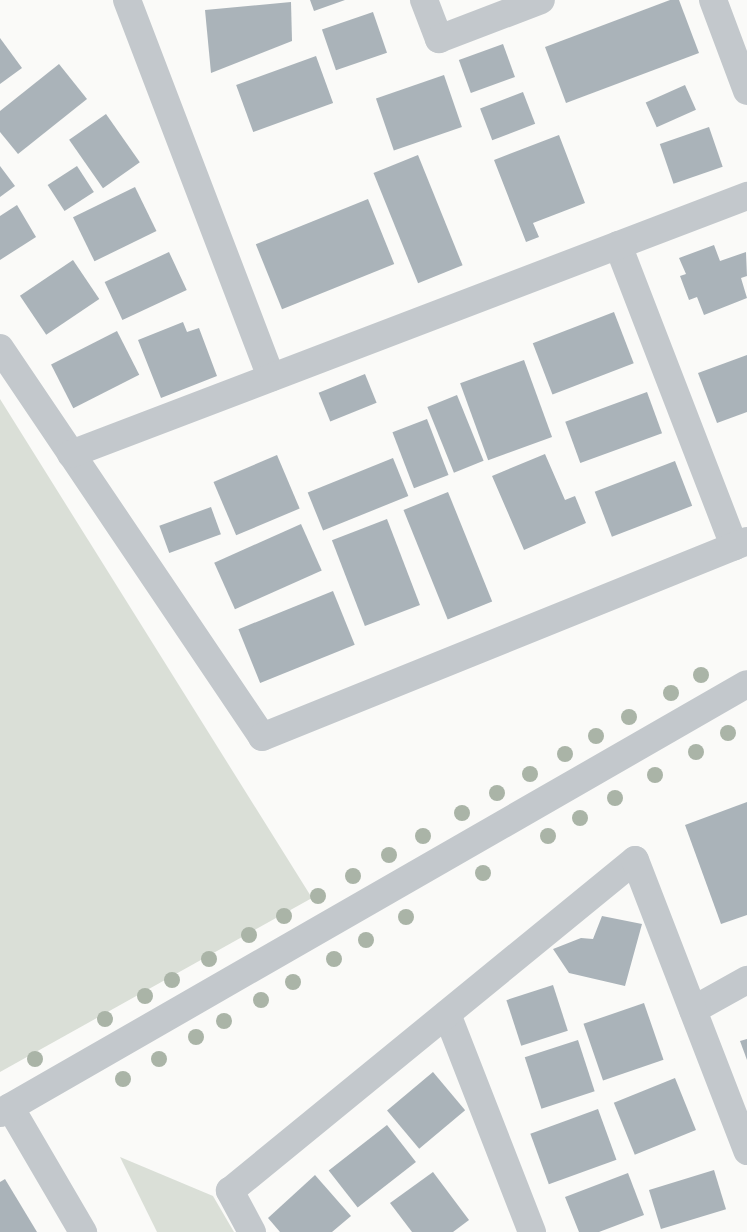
<!DOCTYPE html>
<style>
body{margin:0}
#map{position:relative;width:747px;height:1232px;overflow:hidden;background:#fafaf8;font-family:"DejaVu Sans",sans-serif}
div>[style]{position:absolute}
.green>*{inset:0;background:#dadfd7}
.building>*{inset:0;background:#aab3b9;transform-origin:0 0}
.minor>*{height:28px;margin:-14px;padding:0 14px;transform-origin:14px;border-radius:14px;background:#c3c8cc}
.trees>*{width:16px;height:16px;margin:-8px;border-radius:50%;background:#aab4a7}
span{translate:-50% -50%;white-space:nowrap;text-align:center;line-height:1.15;-webkit-text-stroke:5px #fff;paint-order:stroke}
</style>
<div id="map">
<div class="green">
<i style="clip-path:polygon(0 399px,312px 898px,0 1072px)"></i>
<i style="clip-path:polygon(120px 1157px,213px 1196px,234px 1232px,157px 1232px)"></i>
</div>
<div class="building">
<i style="clip-path:polygon(310px 0,345px 0,314px 11px)"></i>
<i style="clip-path:polygon(670px 0,679px 0,699px 53px,566px 103px,545px 47px)"></i>
<i style="clip-path:polygon(291px 2px,292px 41px,211px 73px,205px 10px)"></i>
<i style="left:373px;top:12px;width:43px;height:54px;rotate:71deg"></i>
<i style="clip-path:polygon(0 38px,22px 68px,0 84px)"></i>
<i style="left:503px;top:44px;width:35px;height:47px;rotate:70deg"></i>
<i style="left:316px;top:56px;width:50px;height:85px;rotate:70deg"></i>
<i style="clip-path:polygon(59px 64px,87px 99px,18px 154px,0 132px,0 111px)"></i>
<i style="left:444px;top:75px;width:55px;height:72px;rotate:71deg"></i>
<i style="left:685px;top:85px;width:27px;height:43px;rotate:66deg"></i>
<i style="left:523px;top:92px;width:34px;height:46px;rotate:69deg"></i>
<i style="left:106px;top:114px;width:59px;height:45px;rotate:55deg"></i>
<i style="left:709px;top:127px;width:42px;height:52px;rotate:71deg"></i>
<i style="clip-path:polygon(559px 135px,585px 203px,533px 223px,539px 237px,526px 242px,494px 160px)"></i>
<i style="left:418px;top:155px;width:119px;height:48px;rotate:68deg"></i>
<i style="clip-path:polygon(0 166px,15px 186px,0 197px)"></i>
<i style="left:77px;top:166px;width:31px;height:35px;rotate:57deg"></i>
<i style="left:135px;top:187px;width:49px;height:69px;rotate:64deg"></i>
<i style="left:368px;top:199px;width:70px;height:121px;rotate:68deg"></i>
<i style="clip-path:polygon(17px 205px,36px 237px,0 260px,0 216px)"></i>
<i style="clip-path:polygon(714px 245px,720px 261px,746px 252px,747px 276px,741px 278px,747px 298px,704px 315px,697px 297px,689px 300px,680px 276px,686px 274px,679px 258px)"></i>
<i style="left:169px;top:252px;width:42px;height:71px;rotate:65deg"></i>
<i style="left:73px;top:260px;width:47px;height:64px;rotate:56deg"></i>
<i style="left:614px;top:312px;width:55px;height:87px;rotate:69deg"></i>
<i style="clip-path:polygon(183px 322px,187px 332px,199px 328px,217px 376px,161px 398px,138px 340px)"></i>
<i style="left:117px;top:331px;width:49px;height:74px;rotate:63deg"></i>
<i style="clip-path:polygon(747px 355px,747px 412px,717px 423px,698px 373px)"></i>
<i style="left:524px;top:360px;width:82px;height:68px;rotate:70deg"></i>
<i style="left:365px;top:374px;width:31px;height:50px;rotate:68deg"></i>
<i style="left:647px;top:392px;width:44px;height:87px;rotate:70deg"></i>
<i style="left:457px;top:395px;width:71px;height:32px;rotate:68deg"></i>
<i style="left:427px;top:419px;width:60px;height:37px;rotate:69deg"></i>
<i style="clip-path:polygon(545px 454px,565px 500px,575px 496px,586px 523px,524px 550px,492px 476px)"></i>
<i style="left:277px;top:455px;width:58px;height:69px;rotate:67deg"></i>
<i style="left:393px;top:458px;width:41px;height:92px;rotate:68deg"></i>
<i style="left:675px;top:461px;width:48px;height:86px;rotate:69deg"></i>
<i style="left:448px;top:492px;width:118px;height:48px;rotate:68deg"></i>
<i style="left:211px;top:507px;width:29px;height:55px;rotate:70deg"></i>
<i style="left:387px;top:519px;width:92px;height:59px;rotate:69deg"></i>
<i style="left:301px;top:524px;width:51px;height:95px;rotate:66deg"></i>
<i style="left:333px;top:591px;width:58px;height:102px;rotate:68deg"></i>
<i style="clip-path:polygon(747px 802px,747px 915px,721px 924px,685px 825px)"></i>
<i style="clip-path:polygon(602px 916px,642px 924px,625px 986px,569px 973px,553px 949px,581px 938px,593px 939px)"></i>
<i style="left:553px;top:985px;width:48px;height:49px;rotate:72deg"></i>
<i style="left:644px;top:1003px;width:60px;height:64px;rotate:71deg"></i>
<i style="clip-path:polygon(747px 1039px,747px 1060px,740px 1041px)"></i>
<i style="left:578px;top:1040px;width:54px;height:56px;rotate:72deg"></i>
<i style="left:433px;top:1072px;width:50px;height:60px;rotate:50deg"></i>
<i style="left:675px;top:1078px;width:56px;height:66px;rotate:68deg"></i>
<i style="left:598px;top:1109px;width:54px;height:72px;rotate:70deg"></i>
<i style="left:387px;top:1125px;width:47px;height:74px;rotate:52deg"></i>
<i style="left:714px;top:1170px;width:41px;height:68px;rotate:73deg"></i>
<i style="clip-path:polygon(433px 1172px,469px 1220px,453px 1232px,412px 1232px,390px 1203px)"></i>
<i style="clip-path:polygon(628px 1173px,644px 1215px,599px 1232px,579px 1232px,565px 1197px)"></i>
<i style="clip-path:polygon(315px 1175px,351px 1216px,332px 1232px,280px 1232px,268px 1218px)"></i>
<i style="clip-path:polygon(5px 1179px,37px 1232px,0 1232px,0 1182px)"></i>
</div>
<div class="minor">
<i style="left:127px;top:0;width:404px;rotate:69.1deg"></i>
<i style="left:424px;top:0;width:42px;rotate:69deg"></i>
<i style="left:439px;top:39px;width:109px;rotate:-20.9deg"></i>
<i style="left:713px;top:0;width:97px;rotate:69.5deg"></i>
<i style="left:618px;top:245px;width:323px;rotate:68.9deg"></i>
<i style="left:0;top:348px;width:469px;rotate:56deg"></i>
<i style="left:262px;top:737px;width:523px;rotate:-22deg"></i>
<i style="left:71px;top:454px;width:724px;rotate:-20.89deg"></i>
<i style="left:693px;top:1010px;width:62px;rotate:-29.1deg"></i>
<i style="left:447px;top:1014px;width:234px;rotate:68.7deg"></i>
<i style="left:10px;top:1107px;width:145px;rotate:59.7deg"></i>
<i style="left:0;top:1113px;width:861px;rotate:-29.87deg"></i>
<i style="left:252px;top:1232px;width:47px;rotate:-118.2deg"></i>
<i style="left:230px;top:1191px;width:523px;rotate:-39.26deg"></i>
<i style="left:635px;top:860px;width:312px;rotate:68.9deg"></i>
</div>
<div class="trees">
<i style="left:701px;top:675px"></i>
<i style="left:671px;top:693px"></i>
<i style="left:629px;top:717px"></i>
<i style="left:728px;top:733px"></i>
<i style="left:596px;top:736px"></i>
<i style="left:696px;top:752px"></i>
<i style="left:565px;top:754px"></i>
<i style="left:530px;top:774px"></i>
<i style="left:655px;top:775px"></i>
<i style="left:497px;top:793px"></i>
<i style="left:615px;top:798px"></i>
<i style="left:462px;top:813px"></i>
<i style="left:580px;top:818px"></i>
<i style="left:423px;top:836px"></i>
<i style="left:548px;top:836px"></i>
<i style="left:389px;top:855px"></i>
<i style="left:483px;top:873px"></i>
<i style="left:353px;top:876px"></i>
<i style="left:318px;top:896px"></i>
<i style="left:284px;top:916px"></i>
<i style="left:406px;top:917px"></i>
<i style="left:249px;top:935px"></i>
<i style="left:366px;top:940px"></i>
<i style="left:209px;top:959px"></i>
<i style="left:334px;top:959px"></i>
<i style="left:172px;top:980px"></i>
<i style="left:293px;top:982px"></i>
<i style="left:145px;top:996px"></i>
<i style="left:261px;top:1000px"></i>
<i style="left:105px;top:1019px"></i>
<i style="left:224px;top:1021px"></i>
<i style="left:196px;top:1037px"></i>
<i style="left:35px;top:1059px"></i>
<i style="left:159px;top:1059px"></i>
<i style="left:123px;top:1079px"></i>
</div>
</div>
